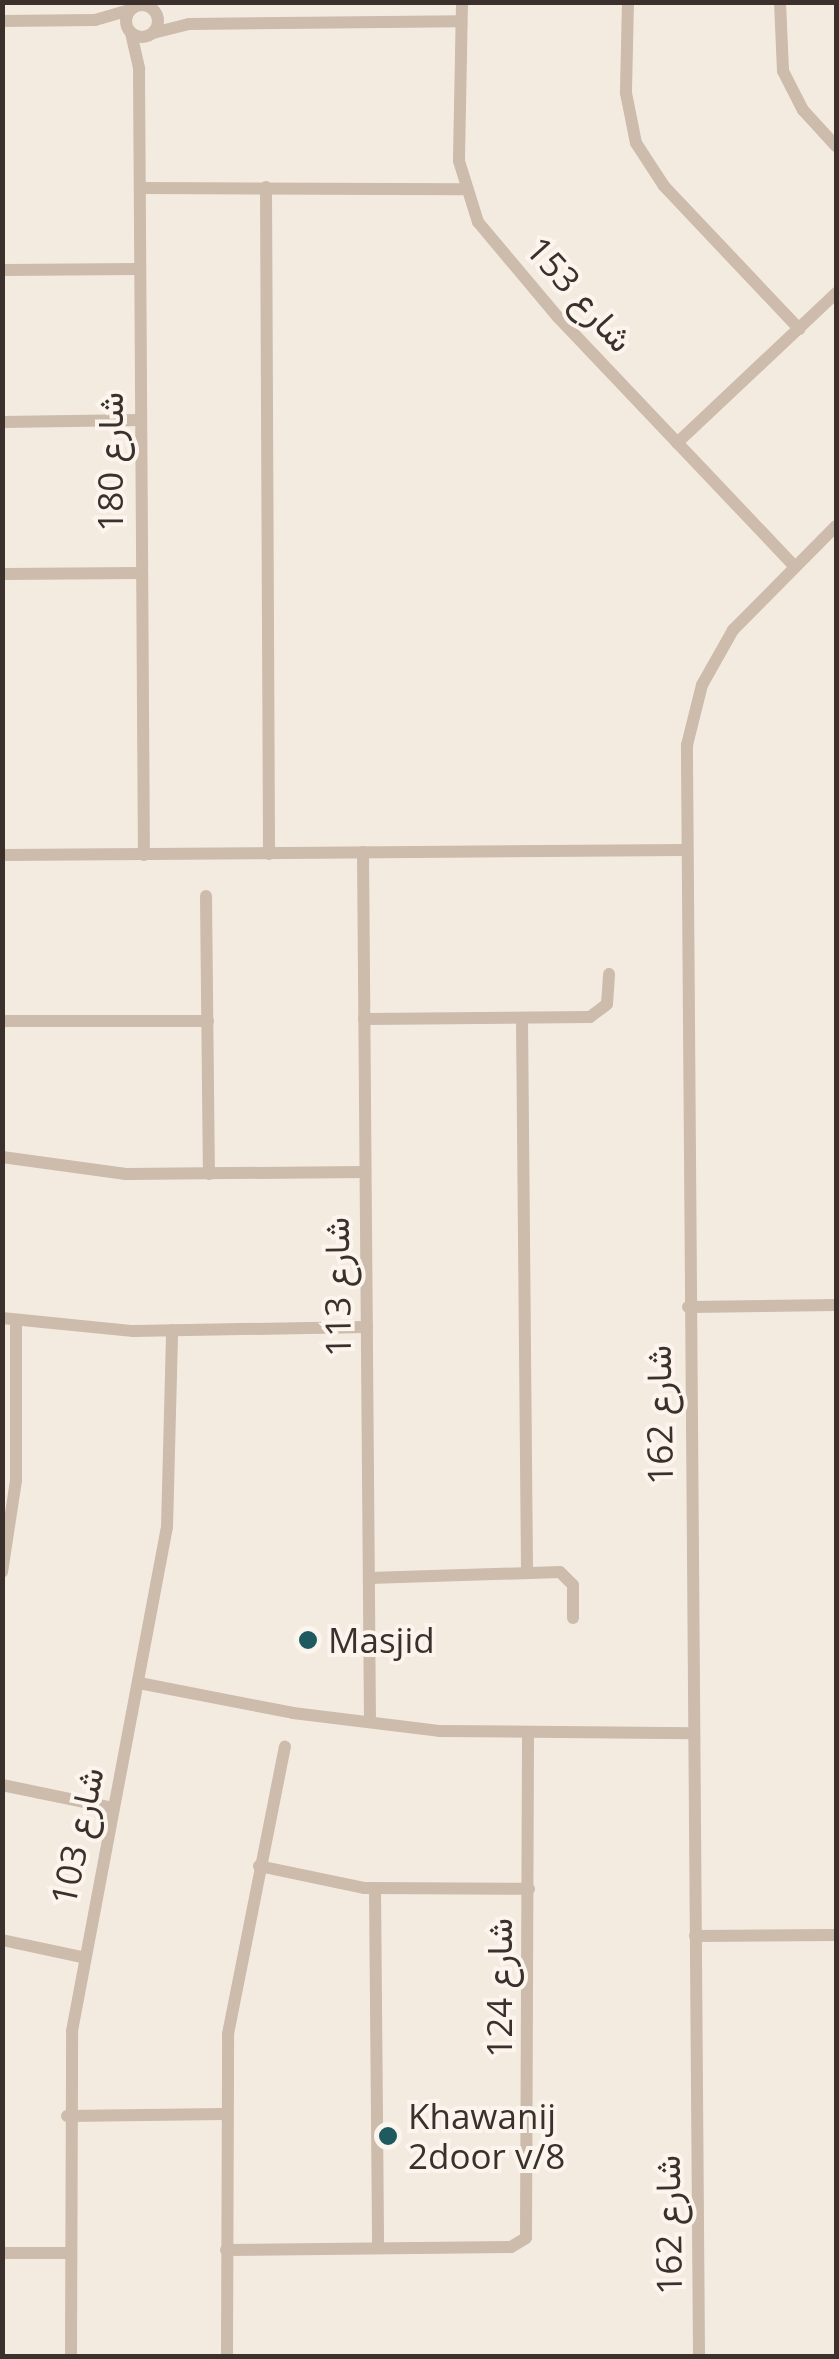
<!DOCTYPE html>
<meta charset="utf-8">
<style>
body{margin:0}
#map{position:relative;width:839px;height:2359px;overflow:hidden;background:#f4ebe0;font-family:"Open Sans",Vazirmatn,sans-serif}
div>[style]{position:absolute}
.minor>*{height:12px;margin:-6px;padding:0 6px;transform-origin:6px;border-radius:6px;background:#cdbbab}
.minor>.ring{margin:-6px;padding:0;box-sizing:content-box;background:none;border:12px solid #cdbbab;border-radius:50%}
.dots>*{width:28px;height:28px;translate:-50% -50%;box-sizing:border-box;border:5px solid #fbf5ed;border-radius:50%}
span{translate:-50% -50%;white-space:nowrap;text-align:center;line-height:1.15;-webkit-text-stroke:8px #fbf5ed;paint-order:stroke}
.street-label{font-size:35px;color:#3b302b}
.poi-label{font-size:35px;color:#3b302b}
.left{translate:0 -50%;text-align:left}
.frame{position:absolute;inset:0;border:5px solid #3b302b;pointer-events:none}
</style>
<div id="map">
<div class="minor">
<i style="left:462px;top:2px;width:159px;rotate:91.1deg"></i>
<i style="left:459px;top:161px;width:64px;rotate:72.7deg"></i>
<i style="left:478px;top:222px;width:123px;rotate:50deg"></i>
<i style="left:557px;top:316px;width:344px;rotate:46.5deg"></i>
<i style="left:628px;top:2px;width:91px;rotate:91.3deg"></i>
<i style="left:626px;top:93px;width:51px;rotate:78.7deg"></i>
<i style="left:636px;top:143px;width:51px;rotate:56.9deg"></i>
<i style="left:664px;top:186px;width:197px;rotate:46.6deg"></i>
<i style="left:780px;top:2px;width:69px;rotate:87.5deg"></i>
<i style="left:783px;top:71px;width:44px;rotate:62.9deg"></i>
<i style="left:803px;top:110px;width:49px;rotate:47.5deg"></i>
<i class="ring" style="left:126px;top:5px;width:20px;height:20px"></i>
<i style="left:2px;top:21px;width:93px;rotate:-0.6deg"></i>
<i style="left:95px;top:20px;width:36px;rotate:-16deg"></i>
<i style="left:131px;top:33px;width:37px;rotate:77deg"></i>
<i style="left:139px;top:69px;width:786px;rotate:89.64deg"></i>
<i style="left:153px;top:33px;width:37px;rotate:-14deg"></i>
<i style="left:189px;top:24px;width:272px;rotate:-0.6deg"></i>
<i style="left:266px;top:187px;width:667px;rotate:89.74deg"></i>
<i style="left:140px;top:188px;width:325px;rotate:0.2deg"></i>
<i style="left:2px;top:270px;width:138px;rotate:-0.4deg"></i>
<i style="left:2px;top:422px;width:138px;rotate:-0.8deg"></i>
<i style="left:677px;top:443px;width:219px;rotate:-43.3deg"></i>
<i style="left:2px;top:574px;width:139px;rotate:-0.4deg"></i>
<i style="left:363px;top:852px;width:870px;rotate:89.54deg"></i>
<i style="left:2px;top:855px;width:683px;rotate:-0.42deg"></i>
<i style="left:206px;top:896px;width:278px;rotate:89.4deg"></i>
<i style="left:522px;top:1018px;width:555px;rotate:89.48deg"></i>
<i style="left:364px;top:1019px;width:226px;rotate:-0.5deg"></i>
<i style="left:590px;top:1017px;width:21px;rotate:-37deg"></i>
<i style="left:607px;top:1004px;width:30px;rotate:-86deg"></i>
<i style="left:2px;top:1021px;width:206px"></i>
<i style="left:2px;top:1157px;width:125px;rotate:7.8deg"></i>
<i style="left:126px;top:1174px;width:239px;rotate:-0.5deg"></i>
<i style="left:688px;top:1307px;width:148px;rotate:-0.8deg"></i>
<i style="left:2px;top:1318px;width:132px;rotate:5.7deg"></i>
<i style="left:133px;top:1331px;width:234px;rotate:-1deg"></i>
<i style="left:2px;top:1572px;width:92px;rotate:-81.3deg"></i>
<i style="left:16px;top:1481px;width:160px;rotate:-90deg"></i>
<i style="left:369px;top:1578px;width:191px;rotate:-1.8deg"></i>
<i style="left:560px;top:1572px;width:18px;rotate:45deg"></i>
<i style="left:573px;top:1585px;width:33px;rotate:90deg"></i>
<i style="left:139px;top:1683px;width:157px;rotate:11deg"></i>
<i style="left:293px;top:1713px;width:147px;rotate:7deg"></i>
<i style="left:439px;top:1731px;width:254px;rotate:0.5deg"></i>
<i style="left:2px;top:1785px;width:113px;rotate:11.7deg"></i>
<i style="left:259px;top:1866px;width:107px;rotate:11.8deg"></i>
<i style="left:364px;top:1888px;width:165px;rotate:0.3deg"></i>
<i style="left:375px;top:1889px;width:359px;rotate:89.5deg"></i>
<i style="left:695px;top:1936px;width:141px;rotate:-0.4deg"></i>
<i style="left:2px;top:1940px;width:82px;rotate:12deg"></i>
<i style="left:67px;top:2116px;width:157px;rotate:-0.7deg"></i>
<i style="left:226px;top:2250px;width:285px;rotate:-0.6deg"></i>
<i style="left:511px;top:2247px;width:17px;rotate:-31deg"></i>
<i style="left:526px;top:2238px;width:504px;rotate:-89.77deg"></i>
<i style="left:2px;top:2253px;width:68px"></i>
<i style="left:71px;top:2356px;width:325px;rotate:-89.8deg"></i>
<i style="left:72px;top:2031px;width:513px;rotate:-79.33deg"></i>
<i style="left:167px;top:1527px;width:197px;rotate:-88.5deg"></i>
<i style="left:227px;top:2356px;width:322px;rotate:-89.8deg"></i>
<i style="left:228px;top:2034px;width:293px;rotate:-78.8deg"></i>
<i style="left:699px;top:2356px;width:1611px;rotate:-90.43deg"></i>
<i style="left:687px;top:745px;width:62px;rotate:-76deg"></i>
<i style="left:702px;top:685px;width:63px;rotate:-60.6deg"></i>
<i style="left:733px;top:630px;width:146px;rotate:-45.3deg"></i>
</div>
<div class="dots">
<i style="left:308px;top:1640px;background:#1e5a5f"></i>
<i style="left:388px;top:2136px;background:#1e5a5f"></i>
</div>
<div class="street-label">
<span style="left:580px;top:294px;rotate:48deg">شارع 153</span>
<span style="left:110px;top:462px;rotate:-90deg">شارع 180</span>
<span style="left:337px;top:1287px;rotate:-91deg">شارع 113</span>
<span style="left:659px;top:1415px;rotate:-91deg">شارع 162</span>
<span style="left:77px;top:1836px;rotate:-78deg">شارع 103</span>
<span style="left:499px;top:1988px;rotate:-90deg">شارع 124</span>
<span style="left:668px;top:2225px;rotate:-91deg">شارع 162</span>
</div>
<div class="poi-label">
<span class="left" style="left:328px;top:1640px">Masjid</span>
<span class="left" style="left:408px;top:2136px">Khawanij<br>2door v/8</span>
</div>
<div class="frame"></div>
</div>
